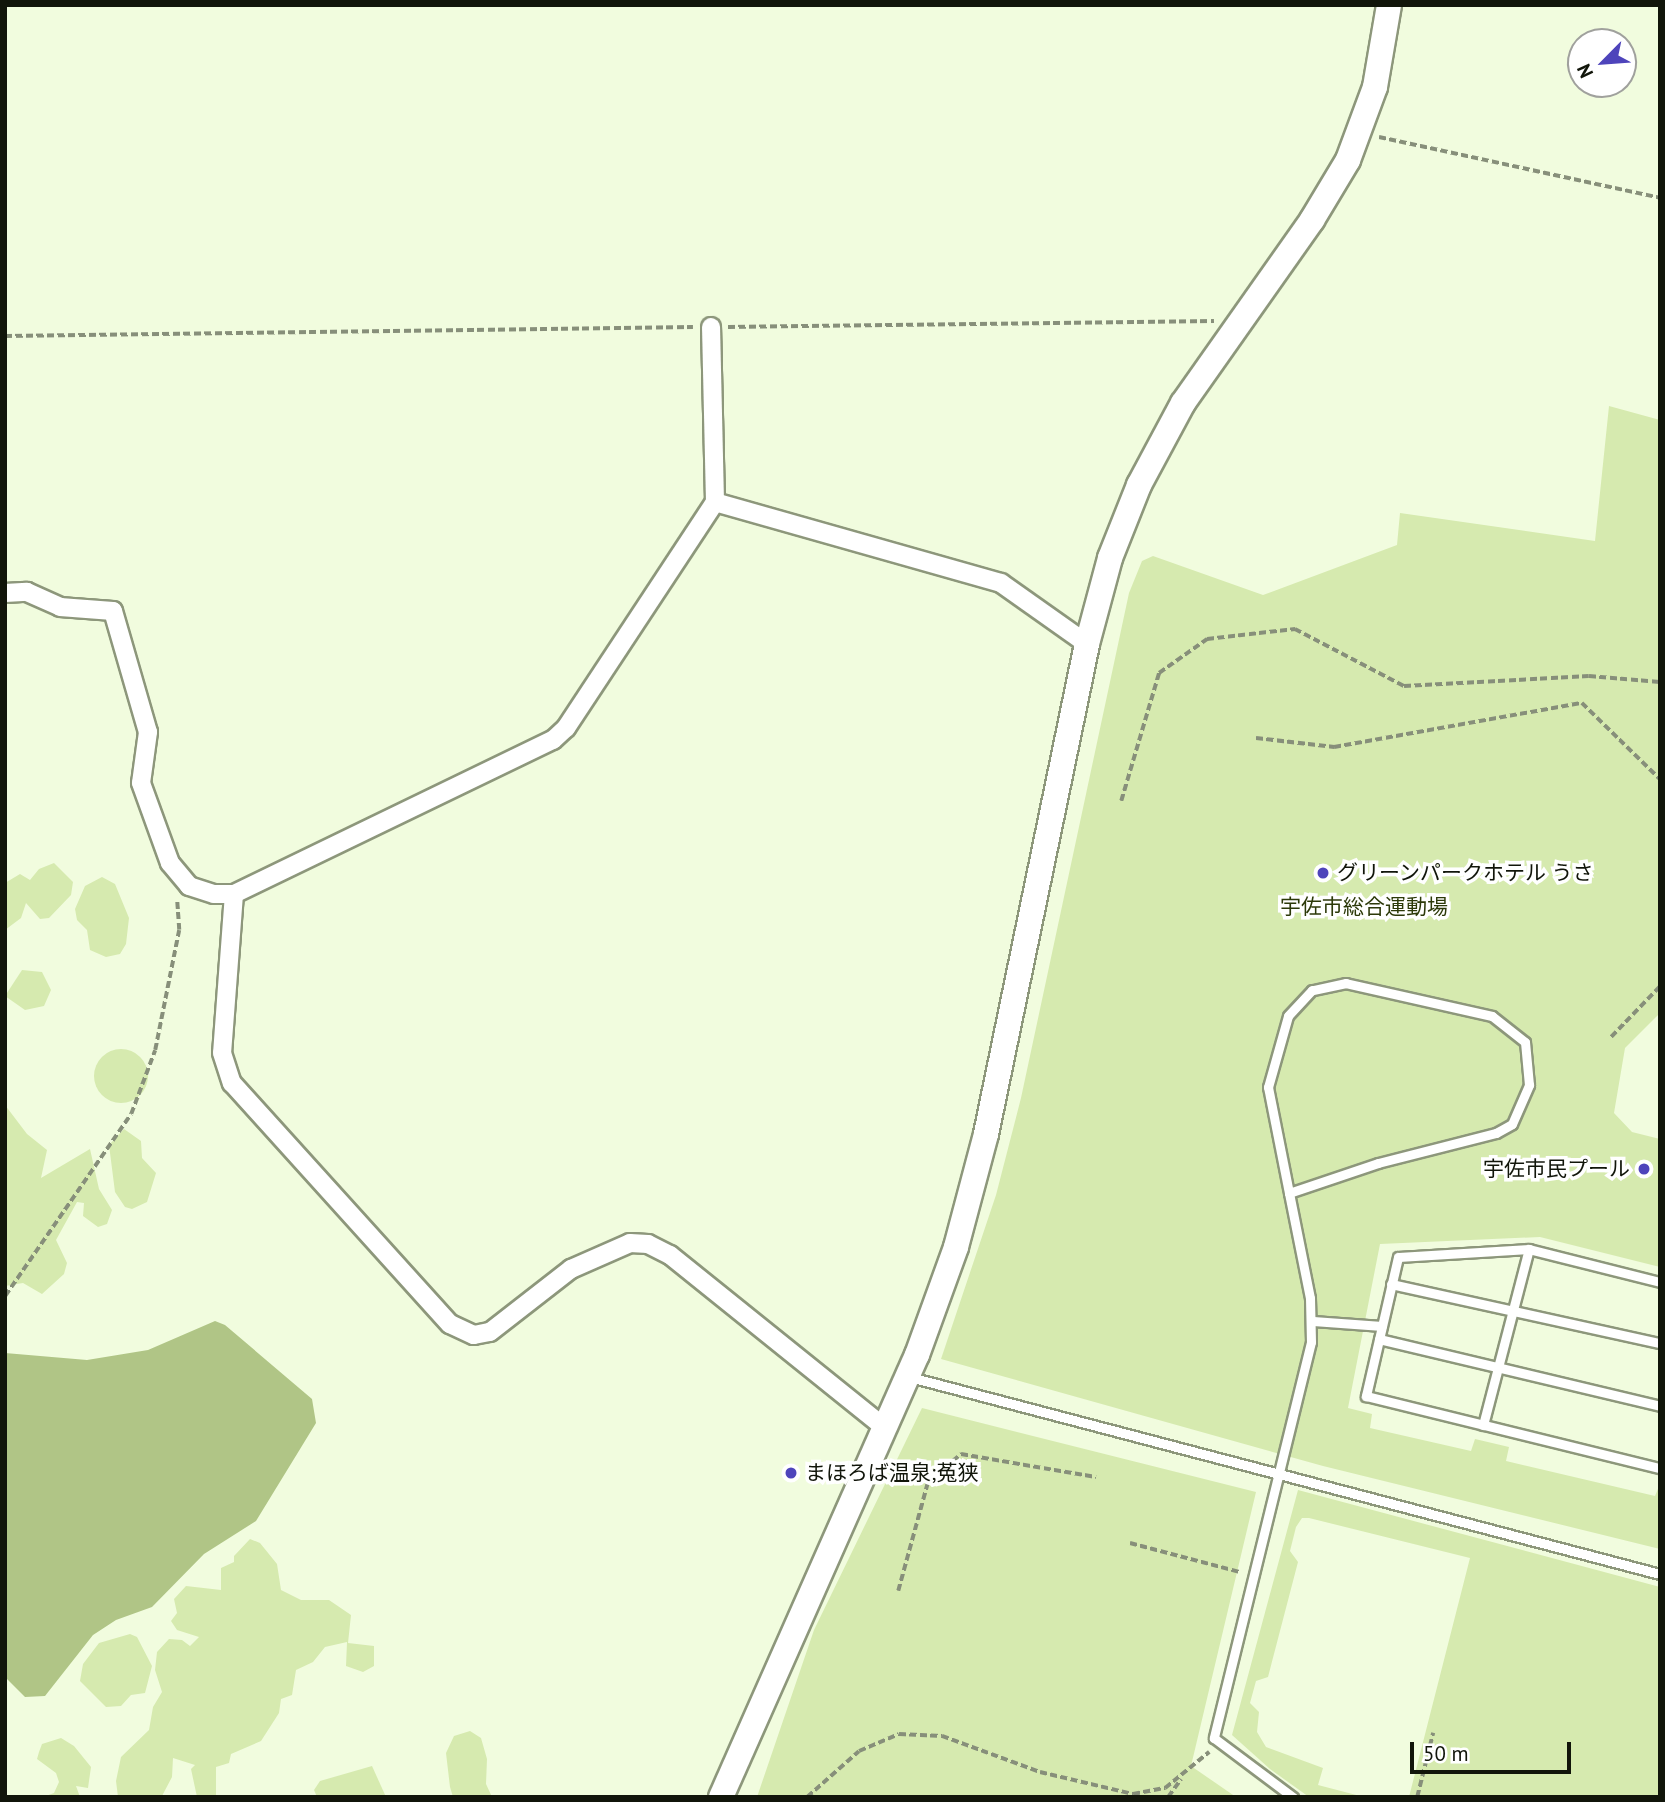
<!DOCTYPE html>
<meta charset="utf-8">
<style>
body{margin:0}
#map{position:relative;width:1665px;height:1802px;overflow:hidden;background:#f1fcde;font-family:"PT Sans","Noto Sans JP",sans-serif}
div>[style]{position:absolute}
.green>*{inset:0;background:#d6eaaf}
.round{border-radius:50%}
.water>*{inset:0;background:#b0c586}
.path>*{height:3.5px;margin-top:-1.75px;transform-origin:0;background:repeating-linear-gradient(90deg,#878f7a 0 7px,transparent 0 10.5px)}
.roads{filter:drop-shadow(2px 0 #8d977b) drop-shadow(-2px 0 #8d977b) drop-shadow(0 2px #8d977b) drop-shadow(0 -2px #8d977b)}
.lane>*{height:9px;margin:-4.5px;padding:0 4.5px;transform-origin:4.5px;border-radius:4.5px;background:#fff}
.street>*{height:18px;margin:-9px;padding:0 9px;transform-origin:9px;border-radius:9px;background:#fff}
.secondary>*{height:24px;margin:-12px;padding:0 12px;transform-origin:12px;border-radius:12px;background:#fff}
.dots>*{width:19px;height:19px;translate:-50% -50%;box-sizing:border-box;border:4px solid #fff;border-radius:50%}
span{translate:-50% -50%;white-space:nowrap;text-align:center;line-height:1.15;-webkit-text-stroke:7px #fff;paint-order:stroke}
.poi-label{font-size:21px;color:#11150a}
.left{translate:0 -50%;text-align:left}
.right{translate:-100% -50%;text-align:right}
.park-label{font-size:21px;color:#2c3909}
.frame{position:absolute;inset:0;border:7px solid #11150a;pointer-events:none}
.north{position:absolute;left:1567px;top:28px;width:70px;height:70px;box-sizing:border-box;background:#fff;border:2px solid #a0a19d;border-radius:50%;rotate:245deg;font-size:19px;font-weight:700;line-height:28px;text-align:center;color:#11150a}
.north::after{content:'';display:block;margin:auto;width:24px;height:32px;background:#4e44bb;clip-path:polygon(50% 0,100% 100%,50% 72%,0 100%)}
.scale{position:absolute;left:1410px;top:1742px;width:161px;height:32px;box-sizing:border-box;border:4px solid #11150a;border-top:0;padding-left:9px;font-size:21px;line-height:24px;white-space:nowrap;color:#11150a;-webkit-text-stroke:5px #fff;paint-order:stroke}
</style>
<div id="map">
<div class="green">
<i style="clip-path:polygon(1609px 406px,1660px 420px,1660px 1013px,1625px 1048px,1614px 1113px,1632px 1132px,1660px 1139px,1660px 1267px,1540px 1237px,1380px 1244px,1348px 1408px,1372px 1414px,1370px 1428px,1471px 1451px,1475px 1439px,1509px 1447px,1506px 1461px,1655px 1496px,1660px 1484px,1660px 1549px,1323px 1466px,941px 1359px,996px 1195px,1021px 1098px,1129px 593px,1142px 561px,1153px 556px,1263px 595px,1397px 545px,1400px 513px,1595px 541px)"></i>
<i style="clip-path:polygon(54px 863px,73px 882px,71px 895px,49px 918px,40px 919px,26px 903px,21px 918px,5px 930px,5px 883px,20px 874px,30px 880px,39px 869px)"></i>
<i style="clip-path:polygon(102px 877px,115px 884px,129px 918px,126px 944px,120px 954px,106px 957px,90px 950px,87px 930px,77px 920px,75px 909px,85px 886px)"></i>
<i style="clip-path:polygon(22px 970px,42px 972px,51px 990px,44px 1006px,25px 1010px,5px 996px)"></i>
<i class="round" style="left:94px;top:1049px;width:54px;height:54px"></i>
<i style="clip-path:polygon(5px 1105px,27px 1134px,47px 1150px,41px 1178px,90px 1149px,99px 1189px,112px 1210px,107px 1224px,98px 1227px,83px 1216px,84px 1203px,77px 1202px,56px 1240px,67px 1263px,64px 1274px,42px 1294px,23px 1283px,5px 1286px)"></i>
<i style="clip-path:polygon(124px 1129px,141px 1141px,142px 1158px,156px 1173px,147px 1202px,132px 1209px,125px 1207px,115px 1192px,109px 1145px)"></i>
<i style="clip-path:polygon(922px 1408px,1256px 1492px,1191px 1766px,1236px 1797px,757px 1797px,814px 1630px)"></i>
<i style="clip-path:polygon(1298px 1490px,1660px 1587px,1660px 1795px,1409px 1797px,1470px 1558px,1309px 1518px,1302px 1518px,1296px 1527px,1290px 1551px,1298px 1562px,1268px 1677px,1256px 1681px,1250px 1703px,1259px 1712px,1257px 1732px,1266px 1747px,1323px 1768px,1318px 1785px,1364px 1797px,1309px 1797px,1270px 1769px,1232px 1735px)"></i>
<i style="clip-path:polygon(250px 1539px,260px 1543px,277px 1564px,281px 1590px,301px 1600px,329px 1600px,351px 1615px,348px 1643px,374px 1646px,374px 1666px,363px 1672px,346px 1666px,347px 1642px,325px 1647px,313px 1662px,296px 1670px,292px 1695px,281px 1699px,279px 1713px,261px 1741px,231px 1754px,229px 1763px,216px 1767px,216px 1797px,197px 1797px,191px 1769px,195px 1765px,173px 1758px,172px 1777px,162px 1796px,118px 1797px,116px 1781px,121px 1757px,149px 1730px,153px 1707px,162px 1692px,155px 1670px,157px 1652px,169px 1639px,182px 1640px,190px 1646px,199px 1637px,177px 1630px,171px 1621px,177px 1613px,174px 1599px,186px 1586px,221px 1590px,221px 1568px,234px 1562px,234px 1556px)"></i>
<i style="clip-path:polygon(130px 1634px,137px 1637px,152px 1666px,145px 1693px,131px 1695px,121px 1706px,106px 1707px,80px 1681px,83px 1664px,99px 1643px)"></i>
<i style="clip-path:polygon(470px 1731px,481px 1738px,487px 1759px,486px 1784px,492px 1797px,453px 1797px,450px 1787px,446px 1753px,454px 1736px)"></i>
<i style="clip-path:polygon(61px 1738px,74px 1746px,91px 1767px,88px 1788px,76px 1786px,80px 1797px,43px 1797px,54px 1793px,59px 1782px,56px 1773px,37px 1759px,39px 1752px,42px 1744px)"></i>
<i style="clip-path:polygon(372px 1766px,386px 1797px,317px 1797px,314px 1790px,320px 1781px)"></i>
</div>
<div class="water">
<i style="clip-path:polygon(215px 1321px,225px 1325px,312px 1399px,316px 1423px,256px 1521px,204px 1554px,152px 1607px,116px 1620px,93px 1635px,45px 1696px,25px 1697px,5px 1677px,5px 1353px,87px 1360px,148px 1350px)"></i>
</div>
<div class="path">
<i style="left:1379px;top:137px;width:288px;rotate:12.2deg"></i>
<i style="left:728px;top:327px;width:486px;rotate:-0.7deg"></i>
<i style="left:5px;top:336px;width:688px;rotate:-0.75deg"></i>
<i style="left:1256px;top:738px;width:79px;rotate:6.6deg"></i>
<i style="left:1334px;top:747px;width:252px;rotate:-10.1deg"></i>
<i style="left:1582px;top:703px;width:109px;rotate:44.3deg"></i>
<i style="left:1121px;top:801px;width:134px;rotate:-73.5deg"></i>
<i style="left:1159px;top:673px;width:59px;rotate:-35.3deg"></i>
<i style="left:1207px;top:639px;width:89px;rotate:-6.5deg"></i>
<i style="left:1295px;top:629px;width:123px;rotate:27.6deg"></i>
<i style="left:1404px;top:686px;width:185px;rotate:-3.1deg"></i>
<i style="left:1589px;top:676px;width:71px;rotate:4.8deg"></i>
<i style="left:1611px;top:1037px;width:71px;rotate:-46.1deg"></i>
<i style="left:5px;top:1296px;width:221px;rotate:-55.3deg"></i>
<i style="left:131px;top:1114px;width:68px;rotate:-69.4deg"></i>
<i style="left:155px;top:1050px;width:122px;rotate:-78.7deg"></i>
<i style="left:179px;top:930px;width:30px;rotate:-94deg"></i>
<i style="left:1130px;top:1543px;width:114px;rotate:14.8deg"></i>
<i style="left:898px;top:1591px;width:114px;rotate:-74.7deg"></i>
<i style="left:928px;top:1481px;width:43px;rotate:-39.3deg"></i>
<i style="left:961px;top:1454px;width:137px;rotate:9.7deg"></i>
<i style="left:807px;top:1797px;width:69px;rotate:-41.5deg"></i>
<i style="left:859px;top:1751px;width:43px;rotate:-23deg"></i>
<i style="left:899px;top:1734px;width:43px;rotate:2.7deg"></i>
<i style="left:942px;top:1736px;width:104px;rotate:20.2deg"></i>
<i style="left:1040px;top:1772px;width:96px;rotate:13.3deg"></i>
<i style="left:1133px;top:1794px;width:33px;rotate:-11deg"></i>
<i style="left:1165px;top:1788px;width:57px;rotate:-39.3deg"></i>
<i style="left:1168px;top:1797px;width:22px;rotate:-54deg"></i>
<i style="left:1417px;top:1797px;width:66px;rotate:-76deg"></i>
</div>
<div class="roads">
<div class="lane">
<i style="left:1289px;top:1193px;width:94px;rotate:-18.6deg"></i>
<i style="left:1378px;top:1163px;width:122px;rotate:-14.3deg"></i>
<i style="left:1496px;top:1133px;width:18px;rotate:-29deg"></i>
<i style="left:1512px;top:1124px;width:43px;rotate:-66.4deg"></i>
<i style="left:1529px;top:1085px;width:43px;rotate:-95.3deg"></i>
<i style="left:1525px;top:1042px;width:42px;rotate:-141.8deg"></i>
<i style="left:1492px;top:1016px;width:150px;rotate:-167.3deg"></i>
<i style="left:1346px;top:983px;width:35px;rotate:168deg"></i>
<i style="left:1312px;top:990px;width:35px;rotate:133deg"></i>
<i style="left:1288px;top:1016px;width:74px;rotate:105.7deg"></i>
<i style="left:1268px;top:1087px;width:108px;rotate:78.8deg"></i>
<i style="left:1289px;top:1193px;width:107px;rotate:78.7deg"></i>
<i style="left:1310px;top:1298px;width:44px;rotate:88.7deg"></i>
<i style="left:1311px;top:1342px;width:408px;rotate:103.8deg"></i>
<i style="left:1214px;top:1738px;width:99px;rotate:36.8deg"></i>
<i style="left:1660px;top:1282px;width:135px;rotate:-165.9deg"></i>
<i style="left:1529px;top:1249px;width:131px;rotate:176.5deg"></i>
<i style="left:1398px;top:1257px;width:143px;rotate:103deg"></i>
<i style="left:1366px;top:1396px;width:303px;rotate:13.8deg"></i>
<i style="left:1391px;top:1284px;width:275px;rotate:12.4deg"></i>
<i style="left:1313px;top:1321px;width:69px;rotate:4.1deg"></i>
<i style="left:1379px;top:1339px;width:289px;rotate:13.4deg"></i>
<i style="left:910px;top:1377px;width:775px;rotate:14.72deg"></i>
<i style="left:1483px;top:1425px;width:182px;rotate:-75.4deg"></i>
</div>
<div class="street">
<i style="left:715px;top:502px;width:297px;rotate:15.8deg"></i>
<i style="left:1001px;top:583px;width:105px;rotate:35.3deg"></i>
<i style="left:5px;top:593px;width:22px;rotate:-3deg"></i>
<i style="left:27px;top:592px;width:36px;rotate:24deg"></i>
<i style="left:60px;top:607px;width:53px;rotate:4.3deg"></i>
<i style="left:113px;top:611px;width:126px;rotate:73.9deg"></i>
<i style="left:148px;top:732px;width:51px;rotate:97.8deg"></i>
<i style="left:141px;top:783px;width:85px;rotate:70.1deg"></i>
<i style="left:170px;top:863px;width:30px;rotate:50deg"></i>
<i style="left:189px;top:886px;width:26px;rotate:18deg"></i>
<i style="left:214px;top:894px;width:20px"></i>
<i style="left:234px;top:894px;width:354px;rotate:-25.8deg"></i>
<i style="left:553px;top:740px;width:18px;rotate:-43deg"></i>
<i style="left:566px;top:728px;width:271px;rotate:-56.6deg"></i>
<i style="left:715px;top:502px;width:175px;rotate:-91.3deg"></i>
<i style="left:234px;top:894px;width:159px;rotate:94.3deg"></i>
<i style="left:222px;top:1053px;width:32px;rotate:72deg"></i>
<i style="left:232px;top:1083px;width:325px;rotate:47.9deg"></i>
<i style="left:450px;top:1324px;width:26px;rotate:25deg"></i>
<i style="left:474px;top:1335px;width:16px;rotate:-11deg"></i>
<i style="left:490px;top:1332px;width:103px;rotate:-37.9deg"></i>
<i style="left:571px;top:1269px;width:64px;rotate:-23.8deg"></i>
<i style="left:630px;top:1243px;width:18px;rotate:3deg"></i>
<i style="left:648px;top:1244px;width:25px;rotate:27deg"></i>
<i style="left:670px;top:1255px;width:276px;rotate:38.8deg"></i>
</div>
<div class="secondary">
<i style="left:721px;top:1797px;width:484px;rotate:-66.1deg"></i>
<i style="left:917px;top:1355px;width:115px;rotate:-70.1deg"></i>
<i style="left:956px;top:1247px;width:117px;rotate:-75.1deg"></i>
<i style="left:986px;top:1134px;width:500px;rotate:-78.35deg"></i>
<i style="left:1087px;top:644px;width:89px;rotate:-75deg"></i>
<i style="left:1110px;top:558px;width:79px;rotate:-68.3deg"></i>
<i style="left:1139px;top:485px;width:93px;rotate:-61.8deg"></i>
<i style="left:1183px;top:403px;width:224px;rotate:-54.8deg"></i>
<i style="left:1312px;top:220px;width:70px;rotate:-59deg"></i>
<i style="left:1348px;top:160px;width:78px;rotate:-69.7deg"></i>
<i style="left:1375px;top:87px;width:83px;rotate:-80.3deg"></i>
</div>
</div>
<div class="dots">
<i style="left:1323px;top:873px;background:#4e44bb"></i>
<i style="left:1644px;top:1169px;background:#4e44bb"></i>
<i style="left:791px;top:1473px;background:#4e44bb"></i>
</div>
<div class="poi-label">
<span class="left" style="left:1337px;top:873px">グリーンパークホテル うさ</span>
<span class="right" style="left:1630px;top:1169px">宇佐市民プール</span>
<span class="left" style="left:805px;top:1473px">まほろば温泉;菟狭</span>
</div>
<div class="park-label">
<span style="left:1364px;top:907px">宇佐市総合運動場</span>
</div>
<div class="frame"></div>
<div class="north">N</div>
<div class="scale">50 m</div>
</div>
